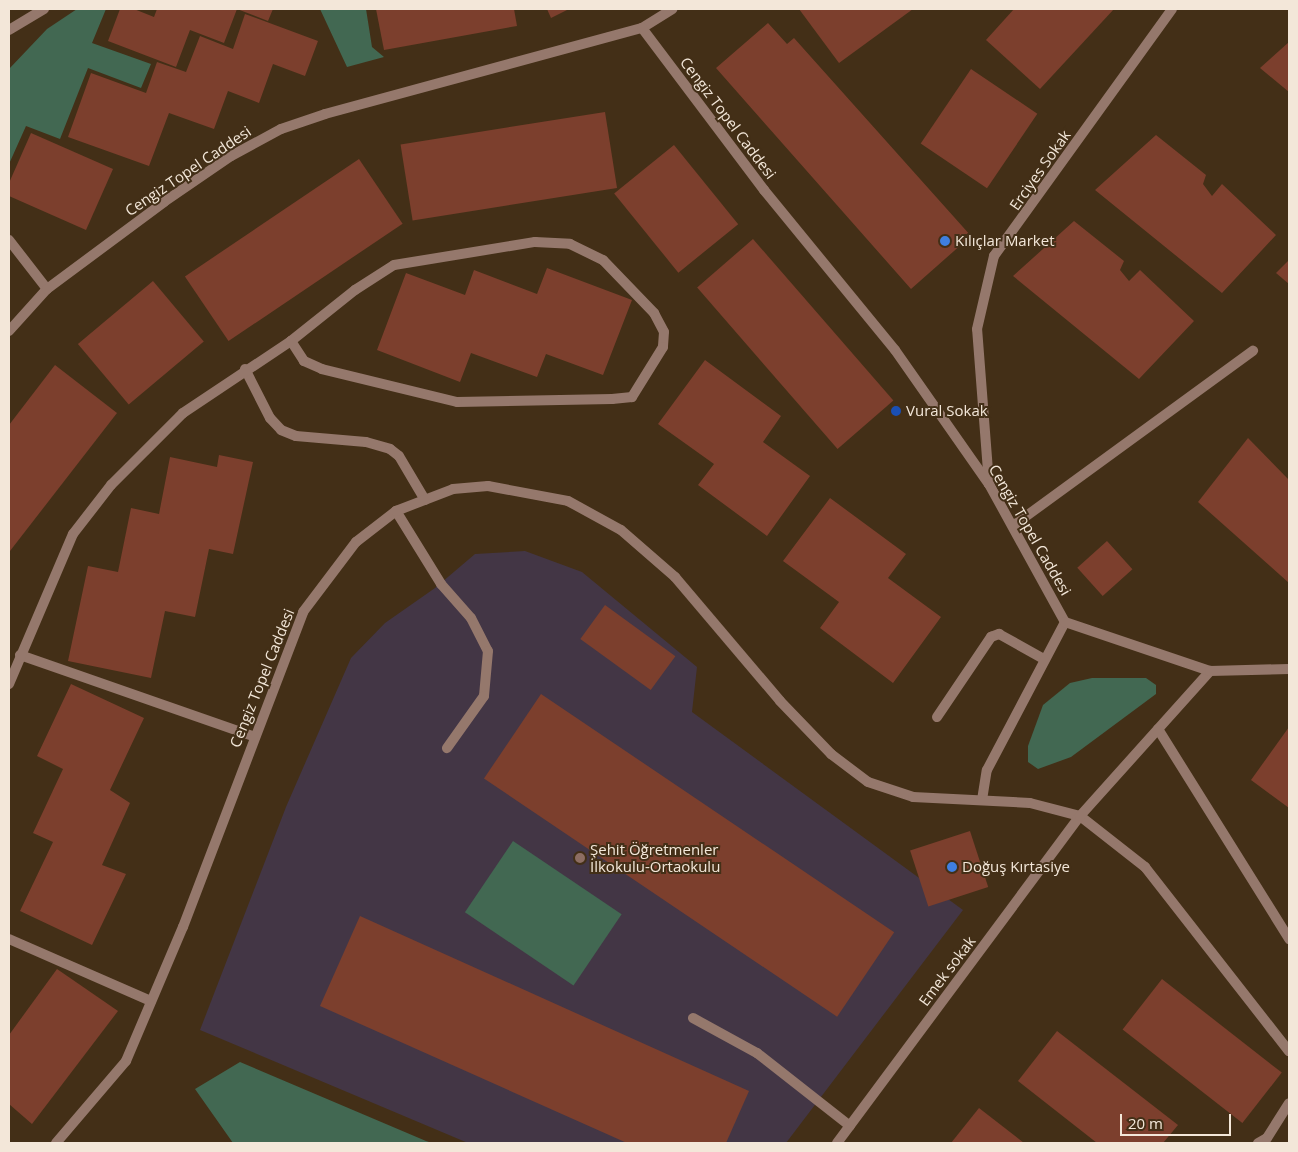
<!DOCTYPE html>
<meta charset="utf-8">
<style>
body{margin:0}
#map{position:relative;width:1298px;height:1152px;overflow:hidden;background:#432f17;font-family:"Open Sans",sans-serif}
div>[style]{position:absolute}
.education>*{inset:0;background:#433645}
.green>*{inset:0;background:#426852;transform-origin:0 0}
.building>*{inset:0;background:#7c3f2d;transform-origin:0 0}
.service>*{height:10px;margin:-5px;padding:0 5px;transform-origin:5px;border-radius:5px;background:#95786c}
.minor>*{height:10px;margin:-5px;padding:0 5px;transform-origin:5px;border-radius:5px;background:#95786c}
.tertiary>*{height:10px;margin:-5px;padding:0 5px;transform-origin:5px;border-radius:5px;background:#95786c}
.dots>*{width:14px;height:14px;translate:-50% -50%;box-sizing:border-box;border:2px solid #432f17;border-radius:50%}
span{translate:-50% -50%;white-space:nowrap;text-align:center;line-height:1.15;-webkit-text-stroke:4px #432f17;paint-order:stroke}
.street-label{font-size:15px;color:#f3e7d9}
.poi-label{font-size:15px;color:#f3e7d9}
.left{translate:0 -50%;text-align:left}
.frame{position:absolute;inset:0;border:10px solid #f3e7d9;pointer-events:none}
.scale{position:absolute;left:1120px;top:1114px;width:111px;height:22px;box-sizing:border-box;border:2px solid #f3e7d9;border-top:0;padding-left:6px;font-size:15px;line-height:18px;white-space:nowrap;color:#f3e7d9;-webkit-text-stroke:4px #432f17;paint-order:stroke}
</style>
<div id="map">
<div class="education">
<i style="clip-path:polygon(525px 551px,582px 572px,697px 667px,692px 712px,963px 910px,786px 1143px,468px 1143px,200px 1030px,286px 807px,351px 658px,385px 623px,435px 588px,475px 554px)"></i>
</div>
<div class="green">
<i style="clip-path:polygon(77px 9px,106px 9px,92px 43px,151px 64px,141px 88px,88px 68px,60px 139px,26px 126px,9px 164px,9px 69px,47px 29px)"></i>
<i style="clip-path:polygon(320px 9px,366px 9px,372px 47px,384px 57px,347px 67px)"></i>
<i style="clip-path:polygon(1092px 678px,1146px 678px,1156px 685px,1156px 694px,1071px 757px,1038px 769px,1028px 762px,1028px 746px,1043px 705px,1070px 683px)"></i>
<i style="left:513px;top:841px;width:131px;height:86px;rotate:34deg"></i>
<i style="clip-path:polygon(240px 1062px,426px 1141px,432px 1143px,233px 1143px,195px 1089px)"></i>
</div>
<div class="building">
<i style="clip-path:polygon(120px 9px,134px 9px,154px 17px,157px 9px,273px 9px,268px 21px,237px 9px,224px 43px,190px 30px,176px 67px,108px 41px)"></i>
<i style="clip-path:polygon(376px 9px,514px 9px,517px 26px,384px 50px)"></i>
<i style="clip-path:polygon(547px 9px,569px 9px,551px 18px)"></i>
<i style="clip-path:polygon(799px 9px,913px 9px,839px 63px)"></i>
<i style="clip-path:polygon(1014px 9px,1114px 9px,1040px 89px,986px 40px)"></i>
<i style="clip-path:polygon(245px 14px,318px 41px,305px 76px,273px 64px,259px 103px,228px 91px,214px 129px,169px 113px,149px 166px,68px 137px,91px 73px,146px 93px,157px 62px,186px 72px,200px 36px,233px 49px)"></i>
<i style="clip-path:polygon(768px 23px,787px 44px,794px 38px,971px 236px,911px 289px,716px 68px)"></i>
<i style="clip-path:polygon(1289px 42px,1289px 92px,1260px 68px)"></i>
<i style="left:971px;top:69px;width:80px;height:90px;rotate:34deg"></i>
<i style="left:605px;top:112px;width:77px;height:207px;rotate:81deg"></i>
<i style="clip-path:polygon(31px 133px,113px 169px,86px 230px,9px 196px,9px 183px)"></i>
<i style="clip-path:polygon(1156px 135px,1206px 175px,1203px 184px,1212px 196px,1222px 184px,1276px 235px,1222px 293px,1095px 190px)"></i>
<i style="left:674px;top:145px;width:102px;height:77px;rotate:51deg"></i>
<i style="left:359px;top:159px;width:78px;height:210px;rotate:56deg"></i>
<i style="clip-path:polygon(1074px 221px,1124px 261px,1120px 270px,1129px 281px,1140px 270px,1194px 321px,1139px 379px,1013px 276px)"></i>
<i style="left:753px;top:239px;width:214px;height:74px;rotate:49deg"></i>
<i style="clip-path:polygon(1289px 260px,1289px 284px,1276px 273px)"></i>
<i style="clip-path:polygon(547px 268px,632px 300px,603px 375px,546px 354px,537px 377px,471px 353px,460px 382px,377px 350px,406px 273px,465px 295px,474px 270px,537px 294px)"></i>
<i style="left:153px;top:281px;width:79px;height:98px;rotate:50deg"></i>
<i style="clip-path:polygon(705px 360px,781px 416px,763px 442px,810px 476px,767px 536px,698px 485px,714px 464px,658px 424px)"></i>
<i style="clip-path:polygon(55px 365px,117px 413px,10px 551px,9px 425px)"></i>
<i style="clip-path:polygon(1248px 438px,1289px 480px,1289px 583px,1198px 502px)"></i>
<i style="clip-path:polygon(219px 455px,253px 462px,233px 554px,209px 549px,195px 617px,165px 611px,151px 678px,68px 661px,88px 566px,118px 572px,131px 508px,159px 514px,170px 457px,217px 467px)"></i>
<i style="clip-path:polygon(830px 498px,906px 554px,888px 578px,941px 617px,893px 683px,820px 628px,839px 602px,783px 561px)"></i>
<i style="left:1107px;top:541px;width:38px;height:40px;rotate:48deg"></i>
<i style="left:605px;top:605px;width:87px;height:42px;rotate:36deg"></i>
<i style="clip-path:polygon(71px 684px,144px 718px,110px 790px,130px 803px,102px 865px,126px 874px,92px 945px,20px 911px,53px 842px,33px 833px,63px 769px,37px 756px)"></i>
<i style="left:541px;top:694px;width:426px;height:102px;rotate:34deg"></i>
<i style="clip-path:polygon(1289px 727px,1289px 808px,1251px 780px)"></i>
<i style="left:970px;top:831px;width:59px;height:63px;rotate:72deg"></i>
<i style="clip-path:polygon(360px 916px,749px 1091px,726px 1143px,627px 1143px,320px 1006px)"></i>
<i style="clip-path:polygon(57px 969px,118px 1011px,32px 1124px,9px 1104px,9px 1035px)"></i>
<i style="left:1162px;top:979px;width:152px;height:64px;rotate:38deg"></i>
<i style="clip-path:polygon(1057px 1031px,1178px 1125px,1163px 1143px,1097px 1143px,1018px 1081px)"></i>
<i style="clip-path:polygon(979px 1108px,1024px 1143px,951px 1143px)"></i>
</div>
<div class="service">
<i style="left:396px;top:511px;width:86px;rotate:58.3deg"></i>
<i style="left:441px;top:584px;width:45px;rotate:48.6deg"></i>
<i style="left:471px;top:618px;width:37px;rotate:63deg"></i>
<i style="left:488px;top:651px;width:45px;rotate:95.1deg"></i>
<i style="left:484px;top:696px;width:64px;rotate:125.4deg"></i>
<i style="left:937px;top:717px;width:97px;rotate:-56deg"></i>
<i style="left:991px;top:637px;width:9px;rotate:-21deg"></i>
<i style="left:999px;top:634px;width:51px;rotate:29.1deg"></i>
<i style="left:1158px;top:729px;width:248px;rotate:58deg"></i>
<i style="left:693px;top:1018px;width:73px;rotate:28.7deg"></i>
<i style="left:757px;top:1053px;width:118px;rotate:38.1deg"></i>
</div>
<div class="minor">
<i style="left:642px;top:28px;width:36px;rotate:-32deg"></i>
<i style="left:9px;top:30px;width:41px;rotate:-31deg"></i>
<i style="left:9px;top:240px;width:62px;rotate:52.2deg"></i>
<i style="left:245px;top:369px;width:55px;rotate:63deg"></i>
<i style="left:270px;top:418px;width:16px;rotate:47deg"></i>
<i style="left:281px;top:430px;width:16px;rotate:22deg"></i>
<i style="left:296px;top:436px;width:70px;rotate:4.9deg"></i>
<i style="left:366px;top:442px;width:25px;rotate:16deg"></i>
<i style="left:390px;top:449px;width:11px;rotate:38deg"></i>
<i style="left:399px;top:456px;width:51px;rotate:59.4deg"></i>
<i style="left:989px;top:484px;width:155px;rotate:-94.4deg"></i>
<i style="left:977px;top:329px;width:75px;rotate:-76.9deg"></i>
<i style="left:994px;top:256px;width:304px;rotate:-54.2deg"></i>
<i style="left:1014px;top:525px;width:296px;rotate:-36.1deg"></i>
<i style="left:20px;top:655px;width:249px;rotate:19.2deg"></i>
<i style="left:9px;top:684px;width:163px;rotate:-66.9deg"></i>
<i style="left:73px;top:534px;width:62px;rotate:-52.2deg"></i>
<i style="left:111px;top:485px;width:102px;rotate:-45deg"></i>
<i style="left:183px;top:413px;width:130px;rotate:-33.7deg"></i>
<i style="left:291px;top:341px;width:82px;rotate:-38.6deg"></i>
<i style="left:355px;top:290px;width:46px;rotate:-32.7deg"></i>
<i style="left:394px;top:265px;width:143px;rotate:-9.3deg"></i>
<i style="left:535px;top:242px;width:35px;rotate:3deg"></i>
<i style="left:570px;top:244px;width:37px;rotate:26deg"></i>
<i style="left:603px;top:260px;width:74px;rotate:46.1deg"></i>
<i style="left:654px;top:313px;width:21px;rotate:62deg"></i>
<i style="left:664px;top:332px;width:15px;rotate:94deg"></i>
<i style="left:663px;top:347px;width:59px;rotate:121.8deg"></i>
<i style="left:632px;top:397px;width:20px;rotate:174deg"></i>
<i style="left:612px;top:399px;width:155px;rotate:178.9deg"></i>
<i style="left:457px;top:402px;width:139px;rotate:-166.3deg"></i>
<i style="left:322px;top:369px;width:20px;rotate:-156deg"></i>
<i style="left:304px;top:361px;width:24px;rotate:-123deg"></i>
<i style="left:982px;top:800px;width:30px;rotate:-81deg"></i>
<i style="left:987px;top:770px;width:167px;rotate:-62.2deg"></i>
<i style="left:9px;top:939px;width:155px;rotate:23.6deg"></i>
<i style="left:56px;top:1143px;width:108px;rotate:-49.5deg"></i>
<i style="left:126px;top:1061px;width:146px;rotate:-67deg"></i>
<i style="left:183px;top:927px;width:337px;rotate:-69.1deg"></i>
<i style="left:303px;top:612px;width:88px;rotate:-52.9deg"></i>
<i style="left:356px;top:542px;width:51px;rotate:-37.8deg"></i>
<i style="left:396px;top:511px;width:61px;rotate:-21.1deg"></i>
<i style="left:453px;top:489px;width:35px;rotate:-5deg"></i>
<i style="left:488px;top:486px;width:81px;rotate:10.6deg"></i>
<i style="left:568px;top:501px;width:60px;rotate:28.7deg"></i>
<i style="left:621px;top:530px;width:72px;rotate:41deg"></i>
<i style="left:675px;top:577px;width:162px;rotate:49.7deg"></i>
<i style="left:780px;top:701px;width:74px;rotate:46.1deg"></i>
<i style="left:831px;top:754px;width:46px;rotate:37.1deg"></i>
<i style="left:868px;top:782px;width:47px;rotate:18.4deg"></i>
<i style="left:913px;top:797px;width:117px;rotate:2.9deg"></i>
<i style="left:1030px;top:803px;width:52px;rotate:14.6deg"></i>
<i style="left:1080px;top:816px;width:83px;rotate:38.1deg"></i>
<i style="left:1145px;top:867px;width:234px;rotate:52deg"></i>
<i style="left:837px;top:1143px;width:407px;rotate:-53.4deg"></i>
<i style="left:1080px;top:816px;width:195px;rotate:-48.1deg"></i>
<i style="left:1258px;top:1143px;width:10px;rotate:-29deg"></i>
<i style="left:1267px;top:1138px;width:41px;rotate:-57.8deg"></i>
</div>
<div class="tertiary">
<i style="left:9px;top:331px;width:57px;rotate:-47.9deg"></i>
<i style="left:47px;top:289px;width:146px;rotate:-36.6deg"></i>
<i style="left:164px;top:202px;width:81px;rotate:-34.5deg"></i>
<i style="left:231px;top:156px;width:57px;rotate:-28.4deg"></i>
<i style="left:281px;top:129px;width:46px;rotate:-18.8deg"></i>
<i style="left:325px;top:114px;width:328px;rotate:-15.2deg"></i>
<i style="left:642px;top:28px;width:203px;rotate:53deg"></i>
<i style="left:764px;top:190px;width:207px;rotate:50.7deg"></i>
<i style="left:895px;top:350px;width:164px;rotate:55deg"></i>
<i style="left:989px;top:484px;width:158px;rotate:61.2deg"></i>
<i style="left:1065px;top:622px;width:153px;rotate:18.7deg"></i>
<i style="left:1210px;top:671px;width:79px;rotate:-1.5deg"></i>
</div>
<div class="dots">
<i style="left:945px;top:241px;background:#3f7fe0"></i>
<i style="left:896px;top:411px;background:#1a4fb4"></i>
<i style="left:580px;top:858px;background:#8d6e63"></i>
<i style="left:952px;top:867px;background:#3f7fe0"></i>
</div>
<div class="street-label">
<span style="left:728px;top:118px;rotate:53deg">Cengiz Topel Caddesi</span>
<span style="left:1040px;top:170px;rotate:-55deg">Erciyes Sokak</span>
<span style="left:188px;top:171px;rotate:-34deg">Cengiz Topel Caddesi</span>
<span style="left:1030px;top:530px;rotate:60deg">Cengiz Topel Caddesi</span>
<span style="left:262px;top:678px;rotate:-68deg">Cengiz Topel Caddesi</span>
<span style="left:947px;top:971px;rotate:-53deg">Emek sokak</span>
</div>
<div class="poi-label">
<span class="left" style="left:955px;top:241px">Kılıçlar Market</span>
<span class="left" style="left:906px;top:411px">Vural Sokak</span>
<span class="left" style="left:590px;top:858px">Şehit Öğretmenler<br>İlkokulu-Ortaokulu</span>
<span class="left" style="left:962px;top:867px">Doğuş Kırtasiye</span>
</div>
<div class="frame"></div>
<div class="scale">20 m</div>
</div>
